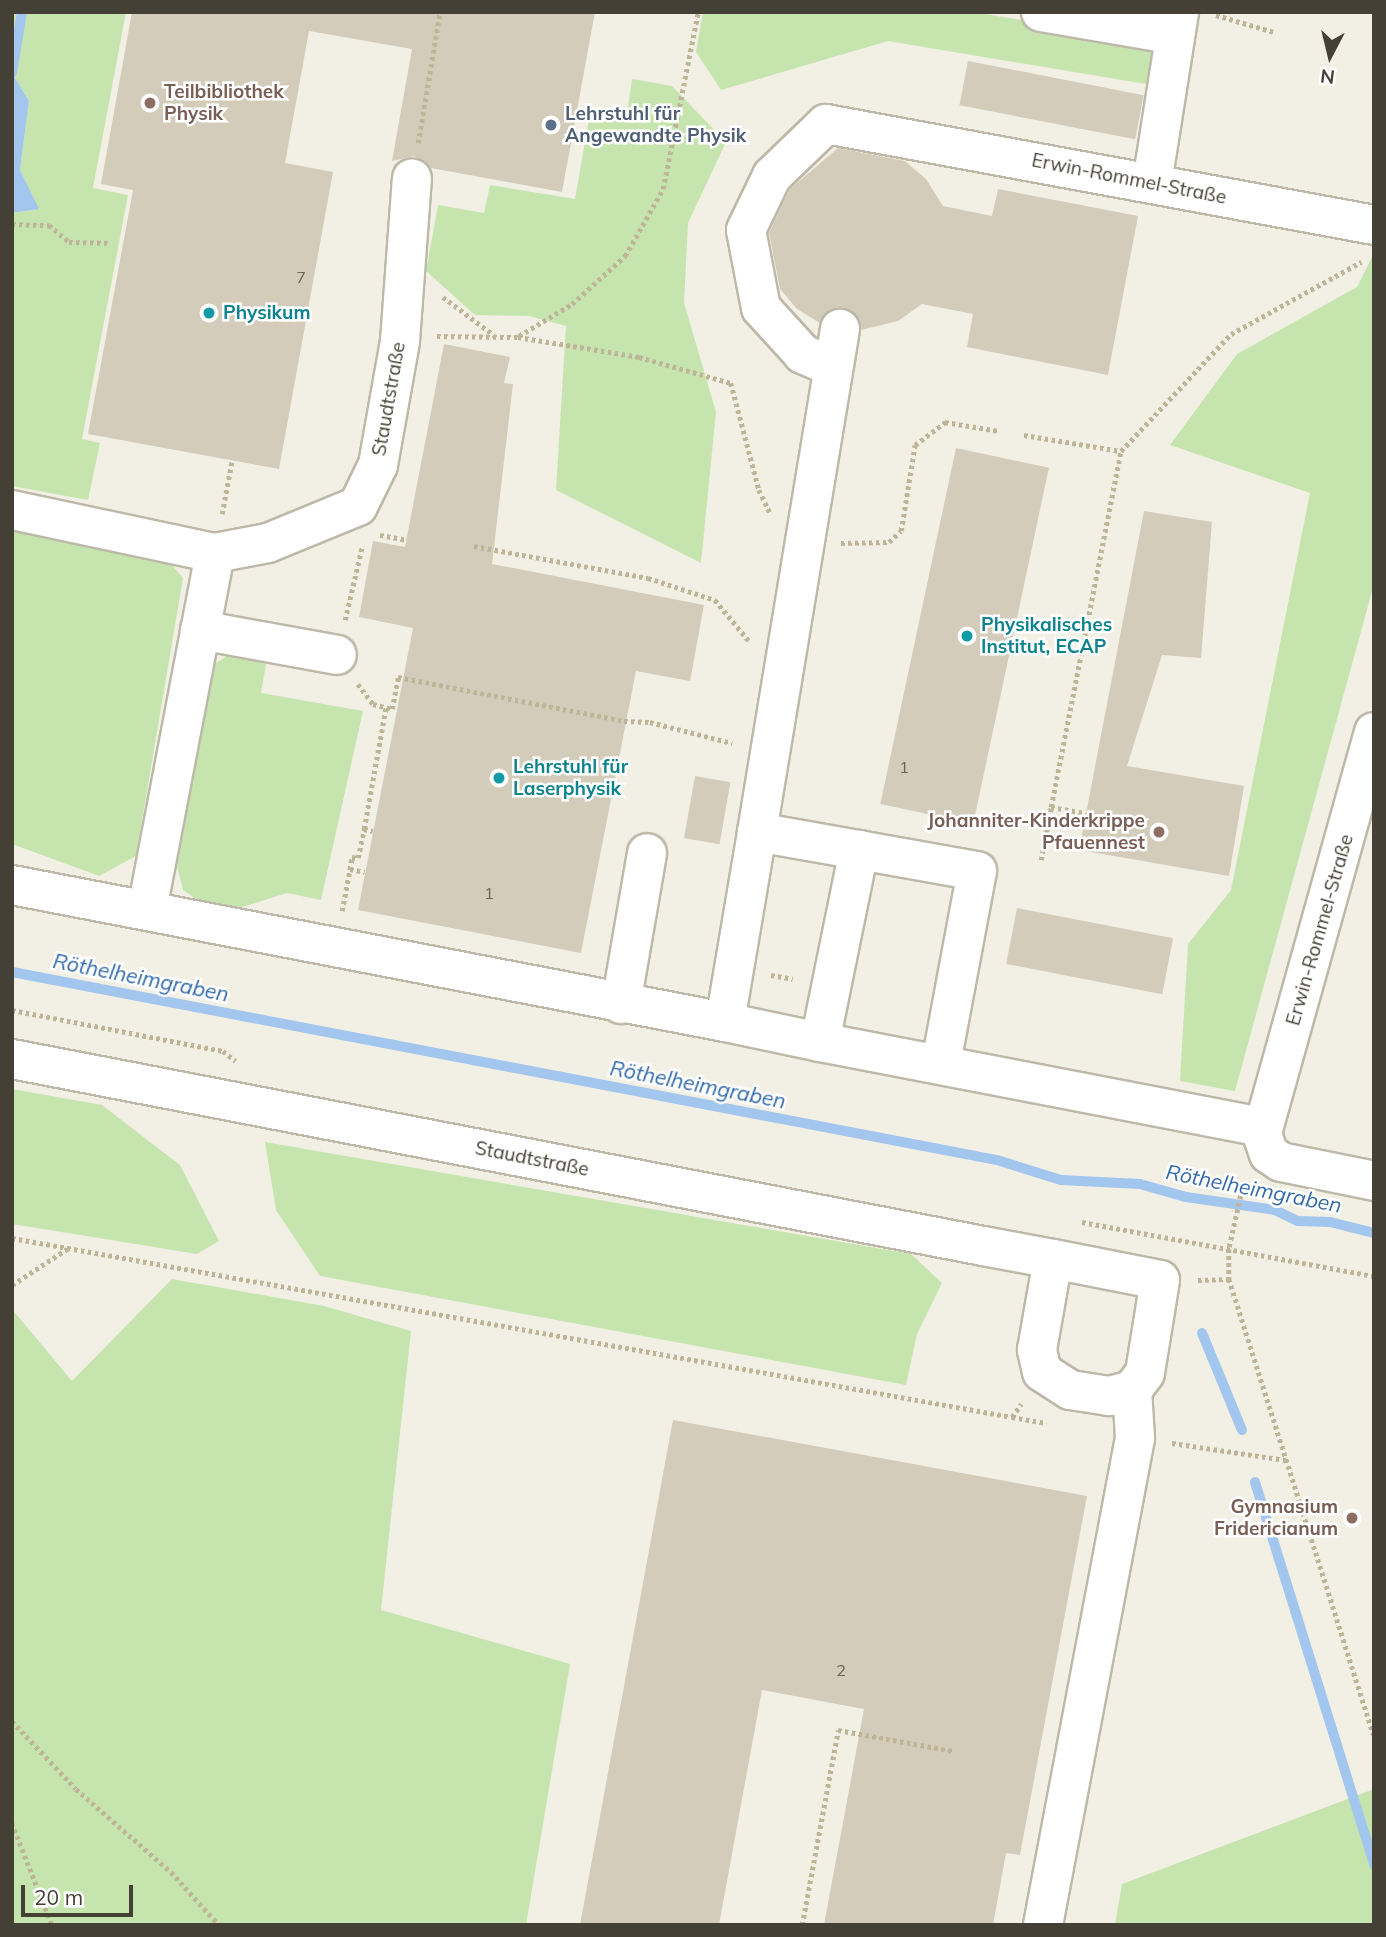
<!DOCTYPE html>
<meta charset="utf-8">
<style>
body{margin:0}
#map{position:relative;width:1386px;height:1937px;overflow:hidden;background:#f2efe5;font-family:Mulish,sans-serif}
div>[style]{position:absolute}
.green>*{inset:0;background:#c6e5ae}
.water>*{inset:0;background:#a2c6ed}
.stream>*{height:10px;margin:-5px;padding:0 5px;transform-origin:5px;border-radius:5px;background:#a2c6ed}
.building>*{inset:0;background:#d3ccbb;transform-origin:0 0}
.path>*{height:4.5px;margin-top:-2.25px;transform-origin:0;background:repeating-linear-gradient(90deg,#beb599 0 3.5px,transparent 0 7px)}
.roads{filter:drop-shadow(2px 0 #bdb8a8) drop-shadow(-2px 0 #bdb8a8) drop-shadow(0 2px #bdb8a8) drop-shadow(0 -2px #bdb8a8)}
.minor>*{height:38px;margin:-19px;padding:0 19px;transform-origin:19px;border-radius:19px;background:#fff}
.dots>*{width:19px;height:19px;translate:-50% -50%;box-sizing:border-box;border:4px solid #fff;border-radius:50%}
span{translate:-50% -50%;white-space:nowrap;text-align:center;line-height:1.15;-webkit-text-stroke:5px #fff;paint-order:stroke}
.number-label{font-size:16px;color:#686356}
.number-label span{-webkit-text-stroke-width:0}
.education-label{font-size:19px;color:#785e54;font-weight:700}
.left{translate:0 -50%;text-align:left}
.right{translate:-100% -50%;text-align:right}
.service-label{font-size:19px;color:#4e5e75;font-weight:700}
.street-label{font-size:19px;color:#444035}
.culture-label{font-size:19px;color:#0d838f;font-weight:700}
.water-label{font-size:21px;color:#326aab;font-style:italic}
.frame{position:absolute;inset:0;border:14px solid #444035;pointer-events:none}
.north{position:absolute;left:1295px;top:21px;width:70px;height:70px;-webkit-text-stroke:5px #fff;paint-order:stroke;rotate:187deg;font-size:19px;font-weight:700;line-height:28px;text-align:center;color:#444035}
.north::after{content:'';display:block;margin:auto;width:24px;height:32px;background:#444035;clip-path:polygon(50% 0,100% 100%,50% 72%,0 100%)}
.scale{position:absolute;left:21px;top:1885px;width:112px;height:32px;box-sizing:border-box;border:4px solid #444035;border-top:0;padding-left:9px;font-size:21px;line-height:24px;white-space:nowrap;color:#444035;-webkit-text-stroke:5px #fff;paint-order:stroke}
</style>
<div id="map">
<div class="green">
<i style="clip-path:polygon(12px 12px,126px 12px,93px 188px,128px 195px,82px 439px,100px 443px,88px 500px,12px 486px,12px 213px,38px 209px,20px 170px,29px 101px,12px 73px)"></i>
<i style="clip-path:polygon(703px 12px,973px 12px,1143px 40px,1158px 53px,1152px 85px,888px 41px,721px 90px,696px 52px)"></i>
<i style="clip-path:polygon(632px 79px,672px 86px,726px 142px,688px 223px,684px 303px,716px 412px,701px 563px,556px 490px,566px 326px,529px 316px,475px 315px,426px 271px,438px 205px,484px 213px,490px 185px,575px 199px,591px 108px,627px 114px)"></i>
<i style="clip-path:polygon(1374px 253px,1374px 584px,1235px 1091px,1180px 1081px,1188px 944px,1231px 890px,1310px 493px,1170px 445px,1237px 354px,1357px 287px)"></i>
<i style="clip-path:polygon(12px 524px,160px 551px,183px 578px,136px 856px,99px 876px,12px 844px)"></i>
<i style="clip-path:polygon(229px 655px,266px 664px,261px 693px,363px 711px,321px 900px,287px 893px,242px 907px,200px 902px,183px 890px,177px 866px,214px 664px)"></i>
<i style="clip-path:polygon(12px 1089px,102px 1105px,180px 1165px,219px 1241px,197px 1254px,12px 1224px)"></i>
<i style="clip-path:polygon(265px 1142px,911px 1254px,942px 1283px,917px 1334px,906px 1385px,320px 1276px,276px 1210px)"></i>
<i style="clip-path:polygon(172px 1279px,324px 1306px,411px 1331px,381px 1610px,570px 1664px,526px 1925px,12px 1925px,12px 1309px,72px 1381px)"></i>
<i style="clip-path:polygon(1374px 1789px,1374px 1925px,1115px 1925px,1122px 1884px)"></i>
</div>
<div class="water">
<i style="clip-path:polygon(12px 73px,29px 101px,20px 170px,39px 209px,12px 213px)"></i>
</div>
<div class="stream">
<i style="left:12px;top:73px;width:62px;rotate:-80.7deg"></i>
<i style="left:12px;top:972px;width:1003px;rotate:10.81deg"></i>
<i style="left:997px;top:1160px;width:67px;rotate:17.4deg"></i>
<i style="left:1061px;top:1180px;width:79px;rotate:2.9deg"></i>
<i style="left:1140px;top:1184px;width:48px;rotate:15.8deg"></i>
<i style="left:1186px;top:1197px;width:90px;rotate:8.3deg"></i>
<i style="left:1275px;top:1210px;width:25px;rotate:26deg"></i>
<i style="left:1298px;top:1221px;width:32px;rotate:2deg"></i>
<i style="left:1330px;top:1222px;width:45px;rotate:14deg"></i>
<i style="left:1202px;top:1333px;width:105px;rotate:67.6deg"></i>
<i style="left:1255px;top:1482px;width:401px;rotate:72.7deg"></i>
</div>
<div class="building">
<i style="clip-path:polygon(132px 12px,595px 12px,562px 192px,431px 168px,414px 156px,392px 161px,412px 49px,309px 31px,285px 163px,333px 172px,279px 469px,88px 434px,133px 190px,101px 184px)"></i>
<i style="left:968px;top:61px;width:179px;height:45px;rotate:11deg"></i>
<i style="clip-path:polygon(838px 148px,905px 161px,926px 179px,943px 206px,992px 216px,998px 189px,1138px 216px,1108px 375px,967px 347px,973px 314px,922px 304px,898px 321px,861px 330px,854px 313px,844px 308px,832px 309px,820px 323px,797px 309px,780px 289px,769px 233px,790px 189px)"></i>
<i style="clip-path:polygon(444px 344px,510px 357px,504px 383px,513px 384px,492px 564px,704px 605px,690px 681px,636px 671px,581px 953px,358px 910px,413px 628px,359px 617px,373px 541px,405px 547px)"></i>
<i style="left:956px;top:448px;width:95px;height:364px;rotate:12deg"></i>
<i style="clip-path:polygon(1144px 511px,1212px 522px,1201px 658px,1162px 655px,1127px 766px,1244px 786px,1229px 876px,1079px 850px)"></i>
<i style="left:695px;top:776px;width:36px;height:63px;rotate:10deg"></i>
<i style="left:1017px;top:908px;width:159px;height:57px;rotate:11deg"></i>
<i style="clip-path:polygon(673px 1420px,1087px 1496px,1020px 1855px,1006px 1853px,993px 1925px,824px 1925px,864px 1709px,762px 1690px,719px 1925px,580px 1925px)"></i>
</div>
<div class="path">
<i style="left:1216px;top:15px;width:60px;rotate:16.3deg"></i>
<i style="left:418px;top:143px;width:133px;rotate:-80.5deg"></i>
<i style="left:12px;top:224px;width:37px;rotate:2deg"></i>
<i style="left:49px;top:225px;width:26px;rotate:40deg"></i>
<i style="left:69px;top:242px;width:39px;rotate:1deg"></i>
<i style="left:443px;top:297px;width:64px;rotate:36.7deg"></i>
<i style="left:437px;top:336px;width:81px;rotate:0.7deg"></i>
<i style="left:518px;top:337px;width:123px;rotate:9.4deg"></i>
<i style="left:639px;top:357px;width:96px;rotate:15.8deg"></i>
<i style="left:731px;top:383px;width:111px;rotate:75.3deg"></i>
<i style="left:759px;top:490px;width:25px;rotate:64deg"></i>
<i style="left:519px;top:336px;width:62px;rotate:-31.1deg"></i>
<i style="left:572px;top:304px;width:72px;rotate:-42.2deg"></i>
<i style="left:625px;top:256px;width:77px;rotate:-60.4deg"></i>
<i style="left:663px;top:189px;width:180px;rotate:-78.8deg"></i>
<i style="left:1024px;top:435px;width:98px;rotate:9.4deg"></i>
<i style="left:1121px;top:451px;width:161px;rotate:-46.8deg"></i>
<i style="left:1231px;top:334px;width:149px;rotate:-29deg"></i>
<i style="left:222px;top:514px;width:55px;rotate:-79.5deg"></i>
<i style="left:380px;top:535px;width:27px;rotate:10deg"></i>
<i style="left:841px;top:543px;width:48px;rotate:-1.2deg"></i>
<i style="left:889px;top:542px;width:16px;rotate:-43deg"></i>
<i style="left:901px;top:531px;width:87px;rotate:-80.8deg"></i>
<i style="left:915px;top:445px;width:38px;rotate:-37deg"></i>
<i style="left:945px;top:422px;width:55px;rotate:9.5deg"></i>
<i style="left:474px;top:546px;width:177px;rotate:10.4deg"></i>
<i style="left:648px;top:578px;width:71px;rotate:18.2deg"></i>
<i style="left:715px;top:600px;width:53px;rotate:50.3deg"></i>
<i style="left:345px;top:620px;width:75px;rotate:-76.9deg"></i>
<i style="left:358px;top:684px;width:25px;rotate:53deg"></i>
<i style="left:373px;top:704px;width:20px;rotate:15deg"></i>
<i style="left:392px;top:709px;width:33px;rotate:-79deg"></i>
<i style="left:398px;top:677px;width:230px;rotate:11deg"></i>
<i style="left:624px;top:721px;width:26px;rotate:2deg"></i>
<i style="left:650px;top:722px;width:85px;rotate:14.4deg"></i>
<i style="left:1051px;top:807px;width:363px;rotate:-78.9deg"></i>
<i style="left:364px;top:829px;width:124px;rotate:-79.8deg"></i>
<i style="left:1041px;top:860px;width:54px;rotate:-79.3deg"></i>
<i style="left:1051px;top:807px;width:36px;rotate:10deg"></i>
<i style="left:350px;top:869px;width:15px;rotate:11deg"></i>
<i style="left:342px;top:911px;width:55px;rotate:-79.5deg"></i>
<i style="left:352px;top:857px;width:6px;rotate:9deg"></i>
<i style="left:358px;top:858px;width:30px;rotate:-78deg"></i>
<i style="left:364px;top:829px;width:9px;rotate:13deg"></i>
<i style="left:771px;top:975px;width:22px;rotate:10deg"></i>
<i style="left:12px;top:1010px;width:215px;rotate:11deg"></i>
<i style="left:223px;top:1051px;width:16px;rotate:38deg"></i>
<i style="left:1244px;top:1182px;width:69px;rotate:102.6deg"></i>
<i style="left:1229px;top:1249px;width:30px;rotate:90deg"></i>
<i style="left:1229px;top:1279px;width:478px;rotate:72.4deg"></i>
<i style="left:1082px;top:1222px;width:297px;rotate:10.5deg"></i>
<i style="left:12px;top:1238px;width:1016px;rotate:10.15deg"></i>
<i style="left:1012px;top:1417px;width:16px;rotate:-55deg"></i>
<i style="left:1198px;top:1280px;width:31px;rotate:-2deg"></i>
<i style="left:12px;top:1285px;width:66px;rotate:-33.2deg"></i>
<i style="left:1012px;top:1417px;width:35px;rotate:10deg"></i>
<i style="left:1172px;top:1443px;width:115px;rotate:8.5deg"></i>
<i style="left:12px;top:1721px;width:93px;rotate:46.7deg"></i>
<i style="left:76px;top:1789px;width:126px;rotate:41.1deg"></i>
<i style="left:171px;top:1872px;width:72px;rotate:47.8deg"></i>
<i style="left:12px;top:1823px;width:110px;rotate:68.6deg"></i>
<i style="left:802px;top:1925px;width:198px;rotate:-79.5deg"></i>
<i style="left:838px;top:1730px;width:117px;rotate:10.3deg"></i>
</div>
<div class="roads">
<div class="minor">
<i style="left:1041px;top:12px;width:136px;rotate:9.7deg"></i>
<i style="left:1152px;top:183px;width:173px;rotate:-81deg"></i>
<i style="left:833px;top:367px;width:33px;rotate:-157deg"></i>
<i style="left:803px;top:354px;width:62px;rotate:-132.4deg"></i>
<i style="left:761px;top:308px;width:79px;rotate:-100.9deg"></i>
<i style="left:746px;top:230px;width:60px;rotate:-64.3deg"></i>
<i style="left:772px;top:176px;width:75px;rotate:-43.9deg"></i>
<i style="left:826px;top:124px;width:557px;rotate:10.44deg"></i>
<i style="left:12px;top:510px;width:208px;rotate:12deg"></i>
<i style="left:215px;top:553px;width:54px;rotate:-10.7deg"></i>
<i style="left:268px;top:543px;width:97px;rotate:-22.3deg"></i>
<i style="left:358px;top:506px;width:46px;rotate:-64deg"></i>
<i style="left:378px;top:465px;width:126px;rotate:-79.9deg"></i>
<i style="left:400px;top:341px;width:163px;rotate:-85.8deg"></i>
<i style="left:200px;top:630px;width:139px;rotate:10.3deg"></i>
<i style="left:1374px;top:732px;width:417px;rotate:105.6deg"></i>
<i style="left:1262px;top:1134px;width:21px;rotate:71deg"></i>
<i style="left:1269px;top:1154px;width:14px;rotate:34deg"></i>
<i style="left:1281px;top:1162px;width:95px;rotate:11.5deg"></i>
<i style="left:757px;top:832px;width:510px;rotate:-80.63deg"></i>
<i style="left:12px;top:885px;width:726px;rotate:10.88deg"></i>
<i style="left:725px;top:1022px;width:193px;rotate:-80.4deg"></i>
<i style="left:757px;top:832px;width:104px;rotate:10deg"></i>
<i style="left:147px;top:910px;width:363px;rotate:-79.2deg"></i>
<i style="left:621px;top:1004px;width:153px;rotate:-80.2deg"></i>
<i style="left:725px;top:1022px;width:97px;rotate:11.9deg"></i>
<i style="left:12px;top:1059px;width:989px;rotate:10.9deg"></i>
<i style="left:983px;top:1246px;width:71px;rotate:10.5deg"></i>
<i style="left:1053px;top:1259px;width:109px;rotate:11.1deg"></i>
<i style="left:1160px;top:1280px;width:94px;rotate:99.2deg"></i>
<i style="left:1145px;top:1373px;width:21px;rotate:127deg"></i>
<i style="left:1132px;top:1390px;width:24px;rotate:165deg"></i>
<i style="left:1109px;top:1396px;width:39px;rotate:-171deg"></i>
<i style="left:1070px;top:1390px;width:33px;rotate:-147deg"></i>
<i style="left:1042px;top:1372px;width:23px;rotate:-103deg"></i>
<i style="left:1037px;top:1350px;width:92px;rotate:-80deg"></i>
<i style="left:941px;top:1063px;width:195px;rotate:-79.4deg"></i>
<i style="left:977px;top:871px;width:120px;rotate:-169.9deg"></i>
<i style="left:859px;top:850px;width:196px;rotate:101.5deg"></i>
<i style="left:820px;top:1042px;width:450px;rotate:10.9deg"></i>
<i style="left:1043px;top:1925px;width:496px;rotate:-79.3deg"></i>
<i style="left:1135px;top:1438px;width:48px;rotate:-93.6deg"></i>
</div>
</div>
<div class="dots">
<i style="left:150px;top:103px;background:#8d6e63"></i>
<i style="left:551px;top:125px;background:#5c6f8a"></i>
<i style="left:209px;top:313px;background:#0f9aa8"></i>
<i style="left:967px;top:636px;background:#0f9aa8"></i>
<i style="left:499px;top:778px;background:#0f9aa8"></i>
<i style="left:1159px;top:832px;background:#8d6e63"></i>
<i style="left:1352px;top:1518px;background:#8d6e63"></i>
</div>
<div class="number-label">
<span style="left:301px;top:277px">7</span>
<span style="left:904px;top:767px">1</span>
<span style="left:489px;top:893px">1</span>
<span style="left:841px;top:1670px">2</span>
</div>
<div class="education-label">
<span class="left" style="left:164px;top:103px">Teilbibliothek<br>Physik</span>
<span class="right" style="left:1145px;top:832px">Johanniter-Kinderkrippe<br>Pfauennest</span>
<span class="right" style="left:1338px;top:1518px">Gymnasium<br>Fridericianum</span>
</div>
<div class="service-label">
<span class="left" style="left:565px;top:125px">Lehrstuhl für<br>Angewandte Physik</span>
</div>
<div class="street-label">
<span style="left:1129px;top:179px;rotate:11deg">Erwin-Rommel-Straße</span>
<span style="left:389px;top:399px;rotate:-80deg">Staudtstraße</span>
<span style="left:1320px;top:930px;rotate:-74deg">Erwin-Rommel-Straße</span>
<span style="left:532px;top:1159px;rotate:11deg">Staudtstraße</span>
</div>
<div class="culture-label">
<span class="left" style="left:223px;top:313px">Physikum</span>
<span class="left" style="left:981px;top:636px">Physikalisches<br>Institut, ECAP</span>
<span class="left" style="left:513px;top:778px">Lehrstuhl für<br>Laserphysik</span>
</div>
<div class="water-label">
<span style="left:141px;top:977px;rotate:11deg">Röthelheimgraben</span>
<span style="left:698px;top:1084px;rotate:11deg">Röthelheimgraben</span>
<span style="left:1254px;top:1188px;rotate:11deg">Röthelheimgraben</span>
</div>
<div class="frame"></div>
<div class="north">N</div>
<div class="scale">20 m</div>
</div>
